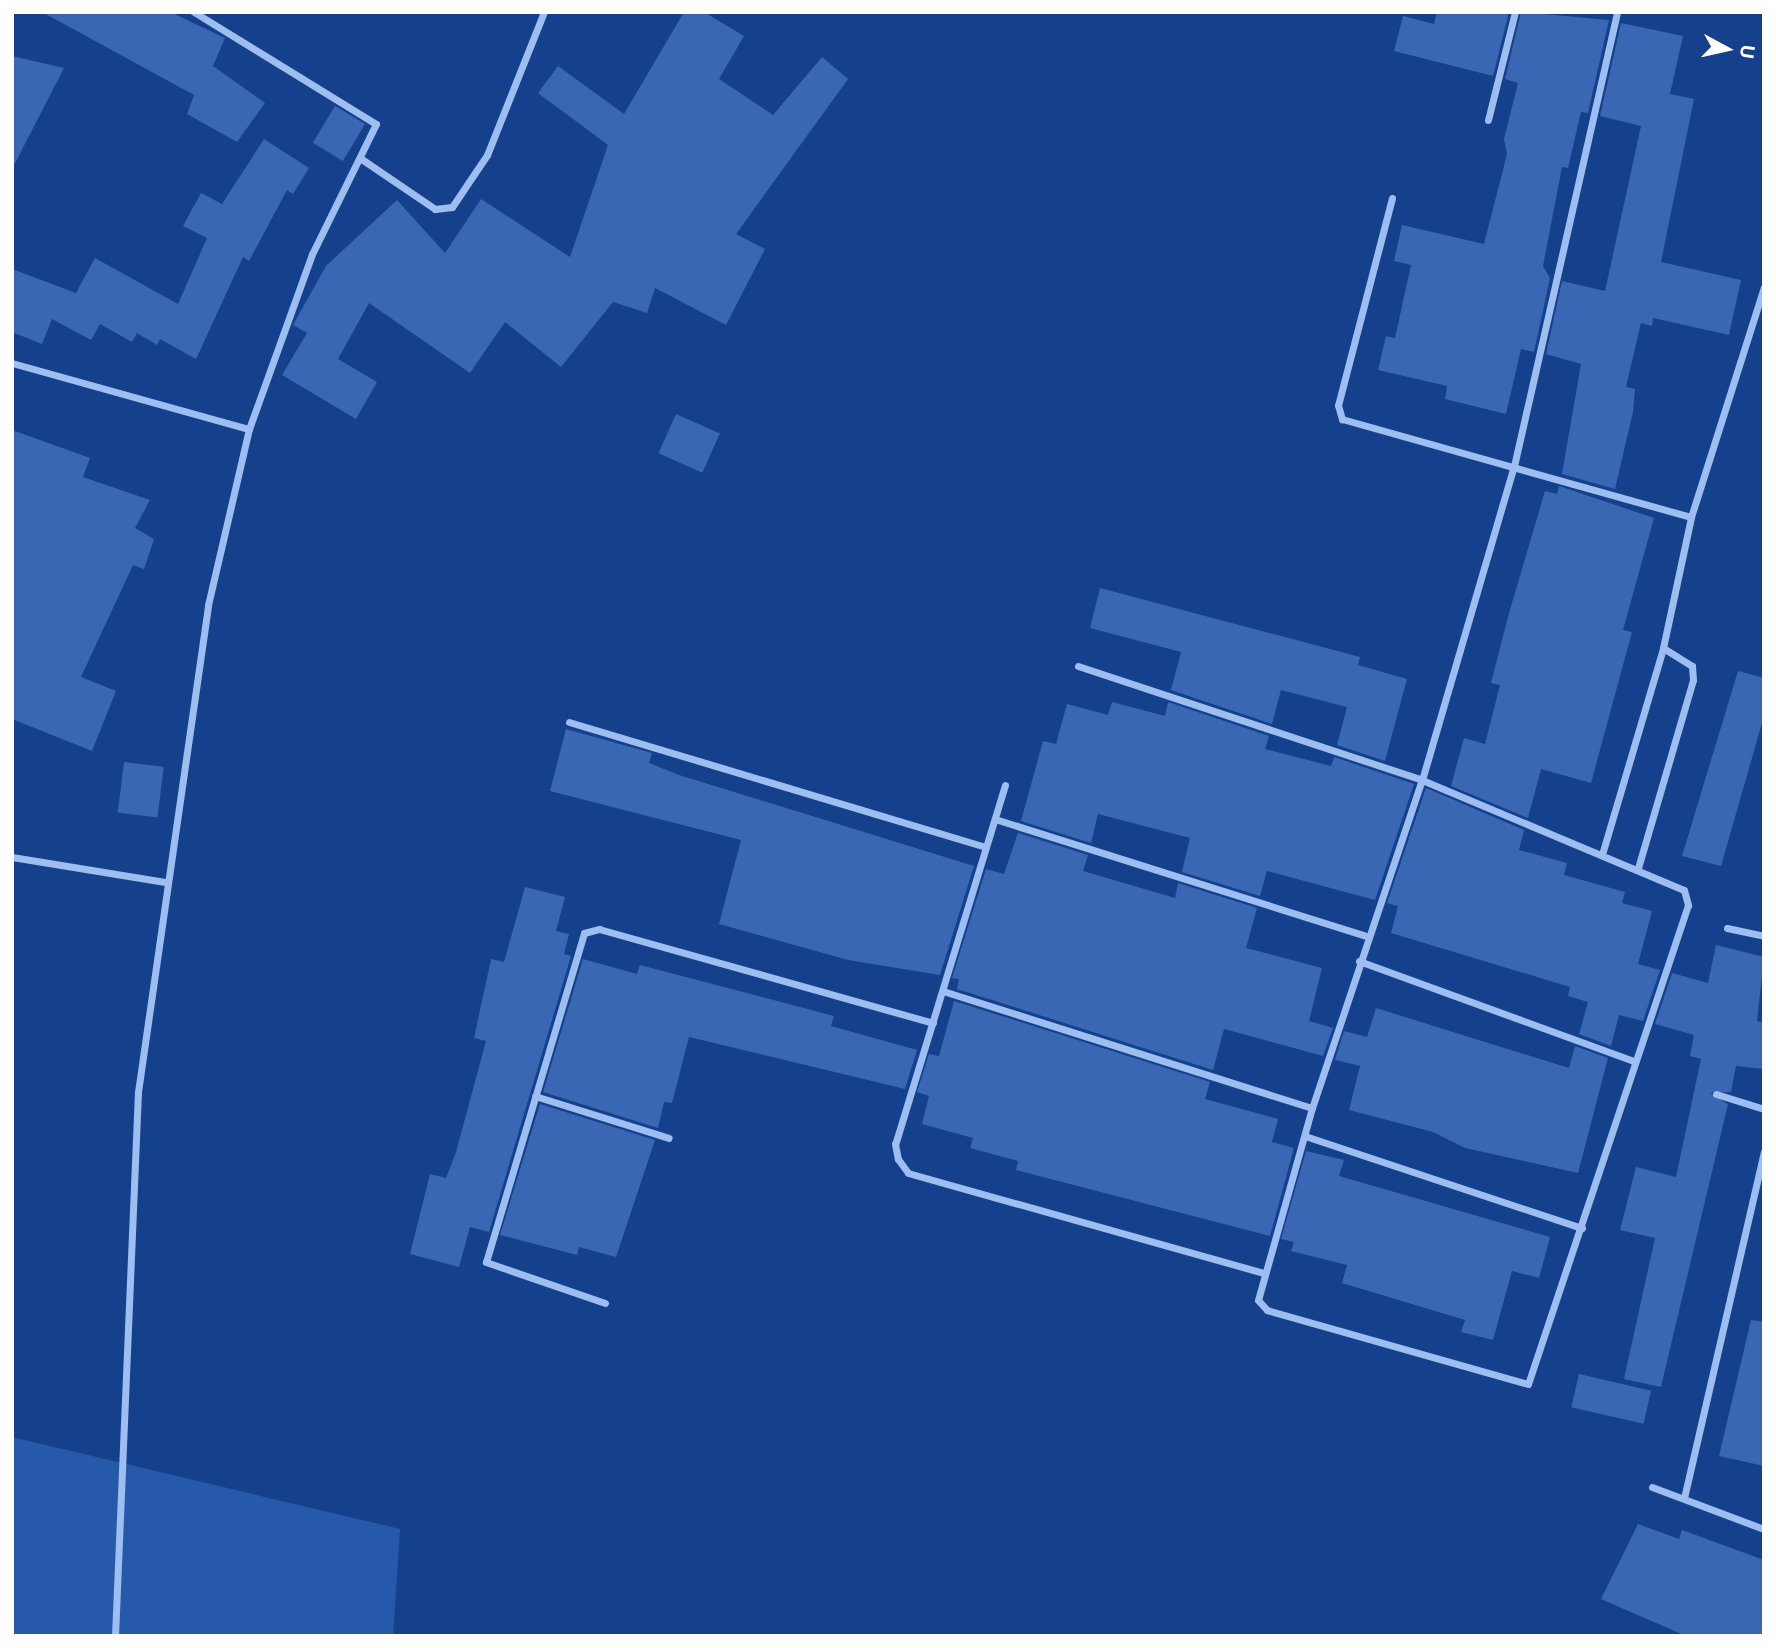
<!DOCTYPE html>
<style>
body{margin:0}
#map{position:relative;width:1776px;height:1648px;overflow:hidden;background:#15408c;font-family:"Noto Sans",sans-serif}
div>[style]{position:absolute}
.green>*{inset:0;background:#2759ab}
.building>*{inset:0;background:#3967b3;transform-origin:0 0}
.minor>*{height:7px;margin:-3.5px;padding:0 3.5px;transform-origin:3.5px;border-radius:3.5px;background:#9ebdf0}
span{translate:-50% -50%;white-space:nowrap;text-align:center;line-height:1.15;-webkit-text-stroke:6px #15408c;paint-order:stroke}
.frame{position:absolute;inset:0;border:14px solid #fff;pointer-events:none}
.north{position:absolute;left:1692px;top:14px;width:70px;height:70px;-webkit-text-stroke:5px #15408c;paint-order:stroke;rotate:98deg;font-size:19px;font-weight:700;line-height:28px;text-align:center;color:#fff}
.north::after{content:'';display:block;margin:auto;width:24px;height:32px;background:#fff;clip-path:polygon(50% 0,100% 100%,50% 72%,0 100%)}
</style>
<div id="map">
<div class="green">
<i style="clip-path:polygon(12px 1437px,400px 1529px,393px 1636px,12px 1636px)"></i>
</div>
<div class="building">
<i style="clip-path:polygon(42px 12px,170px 12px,225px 38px,213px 66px,265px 103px,237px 142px,187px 114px,194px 95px)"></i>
<i style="clip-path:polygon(684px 12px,704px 12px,744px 36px,719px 79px,773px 115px,822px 57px,848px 79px,736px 234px,765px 249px,726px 325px,655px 288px,647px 313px,613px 302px,561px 367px,505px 322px,470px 373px,369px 303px,338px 359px,377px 382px,356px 419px,282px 375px,307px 333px,293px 325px,326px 266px,397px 200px,445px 253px,481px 199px,570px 257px,608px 145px,538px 93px,558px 66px,624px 114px)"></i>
<i style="clip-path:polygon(1437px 12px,1509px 12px,1493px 76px,1394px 51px,1403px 16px,1434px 24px)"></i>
<i style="clip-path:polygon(1521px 12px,1609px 20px,1588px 113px,1581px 112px,1568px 168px,1562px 167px,1543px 266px,1550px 278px,1534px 352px,1521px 349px,1506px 414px,1445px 399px,1447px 386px,1378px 370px,1386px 336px,1395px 338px,1411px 265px,1394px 261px,1402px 225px,1484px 244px,1507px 154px,1504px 139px,1518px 83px,1505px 79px)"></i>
<i style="clip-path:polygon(1621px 23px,1683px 36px,1670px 94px,1694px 99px,1661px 262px,1741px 280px,1729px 335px,1653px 318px,1652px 326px,1641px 323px,1626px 387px,1635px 389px,1633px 412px,1615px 489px,1562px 474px,1581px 364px,1546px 354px,1562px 281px,1605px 291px,1641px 126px,1600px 116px)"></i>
<i style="clip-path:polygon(12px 56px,64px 68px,12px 169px)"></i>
<i style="left:335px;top:106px;width:35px;height:43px;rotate:31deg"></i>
<i style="clip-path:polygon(264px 139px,309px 168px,293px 194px,287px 190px,249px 261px,243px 257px,196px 359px,160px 339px,157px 345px,137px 333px,132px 342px,100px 324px,91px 340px,52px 319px,42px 344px,12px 332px,12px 269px,76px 293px,95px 258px,178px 304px,207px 238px,183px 226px,201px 193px,222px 204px)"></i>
<i style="left:676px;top:414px;width:48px;height:43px;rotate:24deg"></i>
<i style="clip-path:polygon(12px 430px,90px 458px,83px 477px,150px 500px,135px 528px,154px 539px,144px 569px,133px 565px,81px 677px,116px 691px,92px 751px,12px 719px)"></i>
<i style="clip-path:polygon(1559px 486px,1654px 518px,1623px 630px,1632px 632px,1591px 783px,1541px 769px,1528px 818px,1451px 786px,1464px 738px,1485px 744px,1500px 685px,1491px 683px,1509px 613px,1545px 491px,1557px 494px)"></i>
<i style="clip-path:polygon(1100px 588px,1360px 657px,1358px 665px,1407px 679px,1385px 761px,1337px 745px,1347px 707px,1281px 690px,1272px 724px,1171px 690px,1181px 652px,1090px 628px)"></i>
<i style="clip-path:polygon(1738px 671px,1764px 678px,1764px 716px,1721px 866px,1682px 856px)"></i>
<i style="clip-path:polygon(1112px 702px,1165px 716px,1168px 702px,1269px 736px,1265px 749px,1331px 766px,1334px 757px,1414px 784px,1375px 900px,1267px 871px,1260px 896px,1182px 872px,1190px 838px,1098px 814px,1091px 843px,1021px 821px,1043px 741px,1056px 744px,1067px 704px,1108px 715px)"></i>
<i style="clip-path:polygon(566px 729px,652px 753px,649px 763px,679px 775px,974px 866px,940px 975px,848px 960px,719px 924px,741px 840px,550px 791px)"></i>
<i style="left:124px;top:762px;width:40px;height:51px;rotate:7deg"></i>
<i style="clip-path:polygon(1426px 788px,1524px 830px,1519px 850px,1567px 863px,1564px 875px,1625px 892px,1622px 903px,1652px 911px,1638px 964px,1660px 970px,1643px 1021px,1619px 1015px,1611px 1046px,1579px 1034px,1588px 1002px,1568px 996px,1570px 987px,1391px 933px,1398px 906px,1387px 903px)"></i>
<i style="clip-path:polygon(1018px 833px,1088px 855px,1083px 871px,1175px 898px,1178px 883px,1257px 908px,1246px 948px,1322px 968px,1309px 1021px,1333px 1028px,1323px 1056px,1224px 1029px,1213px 1070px,957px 989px,959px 979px,952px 978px,986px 869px,1004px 874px)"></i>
<i style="clip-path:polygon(525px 887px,565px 897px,556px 931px,569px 934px,564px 954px,571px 956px,489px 1232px,470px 1227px,459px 1267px,410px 1254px,430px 1174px,446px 1178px,456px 1152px,486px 1041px,474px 1038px,491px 959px,504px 962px)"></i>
<i style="clip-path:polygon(1716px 945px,1764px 957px,1757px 1021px,1764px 1023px,1764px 1069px,1736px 1066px,1731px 1092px,1710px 1093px,1728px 1104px,1661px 1387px,1624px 1379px,1655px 1238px,1620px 1230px,1636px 1167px,1676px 1177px,1701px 1059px,1690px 1056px,1694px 1035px,1655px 1024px,1672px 973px,1708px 983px)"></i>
<i style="clip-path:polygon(583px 959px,637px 974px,640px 965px,834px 1016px,831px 1026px,917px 1050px,905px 1089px,689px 1037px,672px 1103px,664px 1102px,658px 1128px,543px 1092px)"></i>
<i style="clip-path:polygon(954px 1001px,1210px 1082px,1205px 1099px,1278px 1119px,1272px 1142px,1294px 1148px,1270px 1236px,1016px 1170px,1018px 1161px,970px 1148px,973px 1138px,922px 1124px,929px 1096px,917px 1092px,929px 1054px,939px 1056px)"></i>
<i style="clip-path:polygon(1376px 1008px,1569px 1068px,1575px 1046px,1608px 1058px,1578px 1173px,1465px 1148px,1433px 1132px,1349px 1110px,1360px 1066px,1335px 1060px,1344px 1031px,1367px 1037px)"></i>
<i style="clip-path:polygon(540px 1104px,655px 1140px,616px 1257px,579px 1247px,577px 1255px,500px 1235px)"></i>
<i style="clip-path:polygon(1306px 1151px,1344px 1160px,1339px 1176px,1550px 1237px,1539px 1278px,1512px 1271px,1493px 1340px,1461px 1332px,1465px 1320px,1342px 1283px,1347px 1265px,1291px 1251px,1294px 1242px,1281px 1239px)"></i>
<i style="clip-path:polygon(1751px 1320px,1764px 1322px,1764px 1466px,1719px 1456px)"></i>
<i style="left:1579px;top:1374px;width:74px;height:34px;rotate:13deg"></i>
<i style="clip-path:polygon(1638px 1524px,1679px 1539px,1682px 1530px,1764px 1560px,1764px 1636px,1686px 1636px,1601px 1599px)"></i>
</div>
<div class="minor">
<i style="left:1488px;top:120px;width:111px;rotate:-76deg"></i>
<i style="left:360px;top:158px;width:91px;rotate:34.2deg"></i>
<i style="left:435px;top:209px;width:17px;rotate:-7deg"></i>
<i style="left:452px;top:207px;width:63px;rotate:-56.1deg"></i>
<i style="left:487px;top:155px;width:154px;rotate:-68.3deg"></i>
<i style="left:1392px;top:198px;width:214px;rotate:104.6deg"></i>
<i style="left:1338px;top:405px;width:15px;rotate:74deg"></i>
<i style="left:1342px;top:419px;width:362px;rotate:15.7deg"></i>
<i style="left:12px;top:363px;width:246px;rotate:15.6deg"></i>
<i style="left:1078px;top:666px;width:362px;rotate:18.3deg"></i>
<i style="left:1422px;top:780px;width:284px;rotate:22.8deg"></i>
<i style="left:1684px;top:890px;width:16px;rotate:75deg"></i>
<i style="left:1688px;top:905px;width:505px;rotate:108.47deg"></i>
<i style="left:1528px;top:1384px;width:271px;rotate:-164.2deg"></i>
<i style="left:1267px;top:1310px;width:13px;rotate:-132deg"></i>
<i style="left:1258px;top:1300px;width:199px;rotate:-74.3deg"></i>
<i style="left:1312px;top:1108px;width:346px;rotate:-71.5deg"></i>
<i style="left:1422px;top:780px;width:327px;rotate:-73.7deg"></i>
<i style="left:1514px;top:466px;width:466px;rotate:-77.2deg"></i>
<i style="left:569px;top:722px;width:435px;rotate:16.7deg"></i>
<i style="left:1005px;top:785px;width:375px;rotate:107deg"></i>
<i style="left:895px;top:1144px;width:15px;rotate:79deg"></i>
<i style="left:898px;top:1159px;width:17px;rotate:54deg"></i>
<i style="left:908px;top:1173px;width:369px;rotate:15.7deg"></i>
<i style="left:995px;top:819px;width:388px;rotate:17.5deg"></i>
<i style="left:1603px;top:851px;width:212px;rotate:-73.5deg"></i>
<i style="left:1663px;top:648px;width:134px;rotate:-77.9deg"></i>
<i style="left:1691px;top:517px;width:241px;rotate:-72.4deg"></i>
<i style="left:12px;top:857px;width:155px;rotate:9.3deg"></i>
<i style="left:1638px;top:868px;width:196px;rotate:-73.7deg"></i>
<i style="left:1693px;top:680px;width:14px;rotate:-94deg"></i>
<i style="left:1692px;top:666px;width:34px;rotate:-148deg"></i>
<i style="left:1727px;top:928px;width:38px;rotate:12deg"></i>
<i style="left:1359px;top:961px;width:293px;rotate:20deg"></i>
<i style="left:943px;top:991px;width:387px;rotate:17.6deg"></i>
<i style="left:1716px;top:1094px;width:50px;rotate:17.4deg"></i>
<i style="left:535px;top:1096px;width:140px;rotate:17.4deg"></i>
<i style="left:1305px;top:1136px;width:292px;rotate:18.4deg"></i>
<i style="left:605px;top:1303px;width:126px;rotate:-161deg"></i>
<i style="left:486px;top:1262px;width:343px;rotate:-73.4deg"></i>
<i style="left:584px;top:933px;width:16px;rotate:-15deg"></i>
<i style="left:599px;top:929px;width:347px;rotate:15.7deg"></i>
<i style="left:1652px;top:1487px;width:120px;rotate:20.6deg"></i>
<i style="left:1684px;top:1498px;width:355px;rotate:-77deg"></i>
<i style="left:115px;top:1636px;width:544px;rotate:-87.58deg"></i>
<i style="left:138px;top:1092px;width:492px;rotate:-81.8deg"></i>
<i style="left:208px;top:605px;width:181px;rotate:-76.9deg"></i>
<i style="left:249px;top:429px;width:186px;rotate:-70.2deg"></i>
<i style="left:312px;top:254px;width:145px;rotate:-63.8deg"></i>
<i style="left:376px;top:124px;width:214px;rotate:-148.4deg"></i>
</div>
<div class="frame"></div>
<div class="north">U</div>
</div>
